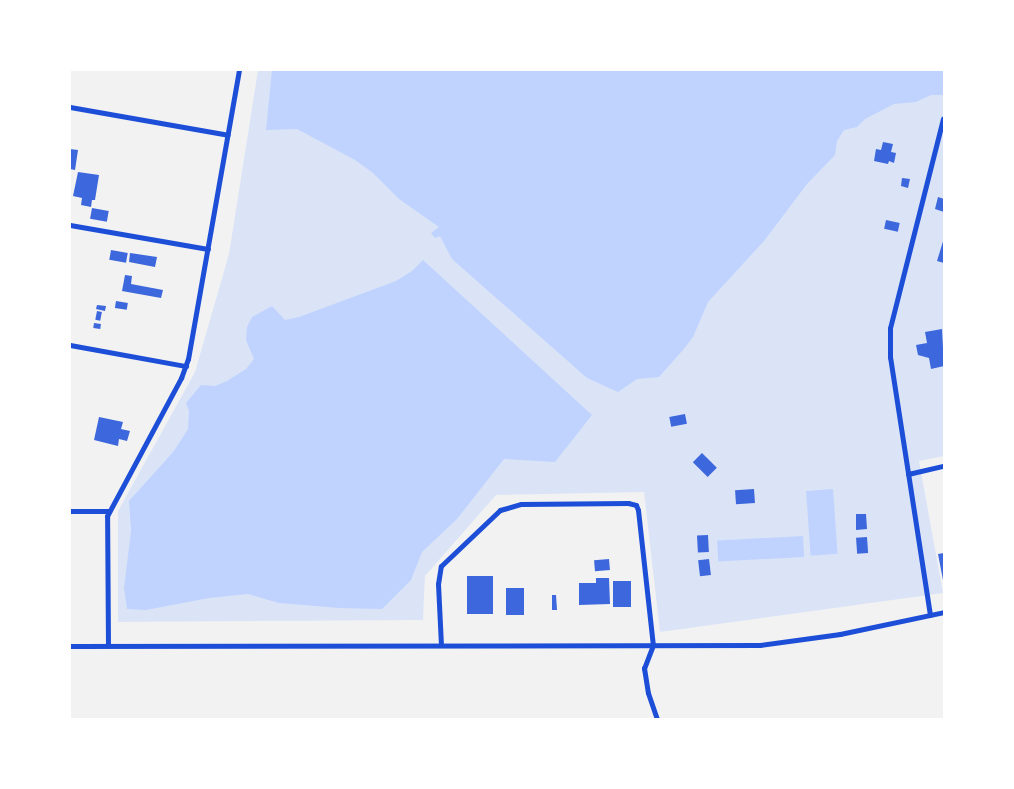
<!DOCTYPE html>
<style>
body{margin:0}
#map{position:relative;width:1014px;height:789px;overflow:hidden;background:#f2f2f2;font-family:Roboto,sans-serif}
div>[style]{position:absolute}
.green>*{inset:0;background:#dbe4f7}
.water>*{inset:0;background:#bfd3fe;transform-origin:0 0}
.building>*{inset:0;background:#3d67dc;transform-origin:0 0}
.minor>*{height:5px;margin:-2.5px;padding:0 2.5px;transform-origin:2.5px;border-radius:2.5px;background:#1d4ed8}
span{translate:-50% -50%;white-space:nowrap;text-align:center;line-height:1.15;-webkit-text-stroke:5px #fff;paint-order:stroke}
.frame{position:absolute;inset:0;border:71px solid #fff;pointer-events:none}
</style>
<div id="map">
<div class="green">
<i style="clip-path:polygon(258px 70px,944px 70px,944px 456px,919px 461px,943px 593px,660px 632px,644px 492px,496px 495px,425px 576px,423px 620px,118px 622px,118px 511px,195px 372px,229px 254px)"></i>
</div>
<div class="water">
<i style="clip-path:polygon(272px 70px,944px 70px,944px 95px,931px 95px,916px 102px,894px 104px,865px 119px,857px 127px,844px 130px,837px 141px,835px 155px,807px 184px,764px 241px,708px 302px,693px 337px,683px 350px,659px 377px,637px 379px,618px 392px,587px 378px,452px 259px,440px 236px,435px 238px,431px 233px,439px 227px,399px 199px,373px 173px,355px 160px,297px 129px,266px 130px)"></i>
<i style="clip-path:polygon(423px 260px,592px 415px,555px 462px,504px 459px,457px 519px,422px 552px,411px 580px,382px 609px,339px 608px,279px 603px,248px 594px,209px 598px,146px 610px,127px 609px,124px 588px,131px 531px,129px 501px,174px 451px,188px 429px,189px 411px,186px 403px,201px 385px,215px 386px,227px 381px,246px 369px,254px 359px,246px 340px,247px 327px,252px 317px,272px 306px,285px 320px,299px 317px,396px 281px,412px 271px)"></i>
<i style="left:833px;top:489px;width:65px;height:27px;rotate:86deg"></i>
<i style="left:803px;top:536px;width:21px;height:86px;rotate:87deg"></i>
</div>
<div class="building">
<i style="clip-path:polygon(883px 142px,893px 144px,891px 152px,896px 153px,894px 163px,889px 161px,888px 164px,874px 161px,876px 149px,881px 150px)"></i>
<i style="clip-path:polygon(70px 149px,78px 150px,75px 170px,70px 169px)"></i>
<i style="clip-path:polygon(78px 172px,99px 175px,95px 200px,92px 200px,91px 207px,81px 205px,82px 198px,73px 196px)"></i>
<i style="clip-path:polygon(902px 178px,910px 179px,908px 188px,901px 186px)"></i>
<i style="clip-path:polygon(938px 197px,944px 199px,944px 212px,935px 209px)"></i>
<i style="left:92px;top:208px;width:17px;height:11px;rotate:10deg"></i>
<i style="left:886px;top:220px;width:14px;height:9px;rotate:12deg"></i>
<i style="clip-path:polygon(944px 238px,944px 263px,937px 261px)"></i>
<i style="left:111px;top:250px;width:17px;height:10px;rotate:10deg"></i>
<i style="clip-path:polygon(130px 253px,157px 257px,155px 267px,129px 262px)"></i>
<i style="clip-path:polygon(125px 275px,132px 276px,131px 284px,163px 290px,161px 298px,122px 291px)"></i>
<i style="left:116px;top:301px;width:12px;height:7px;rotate:9deg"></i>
<i style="clip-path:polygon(97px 305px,106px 306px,105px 311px,96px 309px)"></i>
<i style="left:97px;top:311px;width:5px;height:9px;rotate:11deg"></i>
<i style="left:94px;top:323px;width:7px;height:5px;rotate:8deg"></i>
<i style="clip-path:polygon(942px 329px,944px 366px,931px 369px,929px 358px,918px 355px,916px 345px,927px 343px,925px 332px)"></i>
<i style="left:685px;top:414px;width:10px;height:16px;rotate:79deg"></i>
<i style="clip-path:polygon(99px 417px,123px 422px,121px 429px,130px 431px,127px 441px,119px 439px,118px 446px,94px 440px)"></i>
<i style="left:702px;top:453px;width:21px;height:13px;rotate:45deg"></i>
<i style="left:754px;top:489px;width:14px;height:19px;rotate:86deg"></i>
<i style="clip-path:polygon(856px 514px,866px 514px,867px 529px,856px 530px)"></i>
<i style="left:708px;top:535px;width:17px;height:11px;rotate:87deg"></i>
<i style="left:867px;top:537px;width:16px;height:11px;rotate:86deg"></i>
<i style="clip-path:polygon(944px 553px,944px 580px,943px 580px,938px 554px)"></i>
<i style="left:609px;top:559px;width:11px;height:15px;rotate:85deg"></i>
<i style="left:709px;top:559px;width:16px;height:11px;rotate:83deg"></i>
<i style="left:467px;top:576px;width:26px;height:38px"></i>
<i style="clip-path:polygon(596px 578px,609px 578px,610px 604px,579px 605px,579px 583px,596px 583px)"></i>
<i style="left:613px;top:581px;width:18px;height:26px"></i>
<i style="left:506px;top:588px;width:18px;height:27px"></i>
<i style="clip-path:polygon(552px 595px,556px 595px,557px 610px,552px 610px)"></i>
</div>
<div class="minor">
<i style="left:70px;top:107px;width:160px;rotate:10deg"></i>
<i style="left:70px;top:225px;width:140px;rotate:9.9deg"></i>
<i style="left:70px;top:345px;width:118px;rotate:10.3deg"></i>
<i style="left:908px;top:474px;width:37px;rotate:-13deg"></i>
<i style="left:70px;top:511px;width:38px"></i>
<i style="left:930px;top:615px;width:261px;rotate:-98.8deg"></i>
<i style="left:890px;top:357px;width:29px;rotate:-90deg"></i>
<i style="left:890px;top:328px;width:216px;rotate:-75.8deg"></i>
<i style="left:108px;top:645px;width:129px;rotate:-90.4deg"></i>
<i style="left:107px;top:516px;width:157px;rotate:-61.8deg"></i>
<i style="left:181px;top:378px;width:20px;rotate:-70deg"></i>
<i style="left:188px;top:359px;width:293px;rotate:-80deg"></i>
<i style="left:441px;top:645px;width:61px;rotate:-92.8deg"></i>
<i style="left:438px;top:584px;width:18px;rotate:-81deg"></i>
<i style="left:441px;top:566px;width:81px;rotate:-43.5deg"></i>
<i style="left:500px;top:510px;width:22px;rotate:-16deg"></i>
<i style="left:521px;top:504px;width:107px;rotate:-0.5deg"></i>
<i style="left:628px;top:503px;width:8px;rotate:14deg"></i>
<i style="left:636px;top:505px;width:5px;rotate:68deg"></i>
<i style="left:638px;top:510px;width:136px;rotate:83.7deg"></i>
<i style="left:653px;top:645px;width:25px;rotate:111deg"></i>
<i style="left:644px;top:668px;width:25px;rotate:81deg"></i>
<i style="left:648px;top:693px;width:28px;rotate:71deg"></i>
<i style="left:70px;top:646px;width:690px;rotate:-0.08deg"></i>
<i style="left:760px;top:645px;width:81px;rotate:-7.8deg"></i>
<i style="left:840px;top:634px;width:106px;rotate:-11.9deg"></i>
</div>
<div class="frame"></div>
</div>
